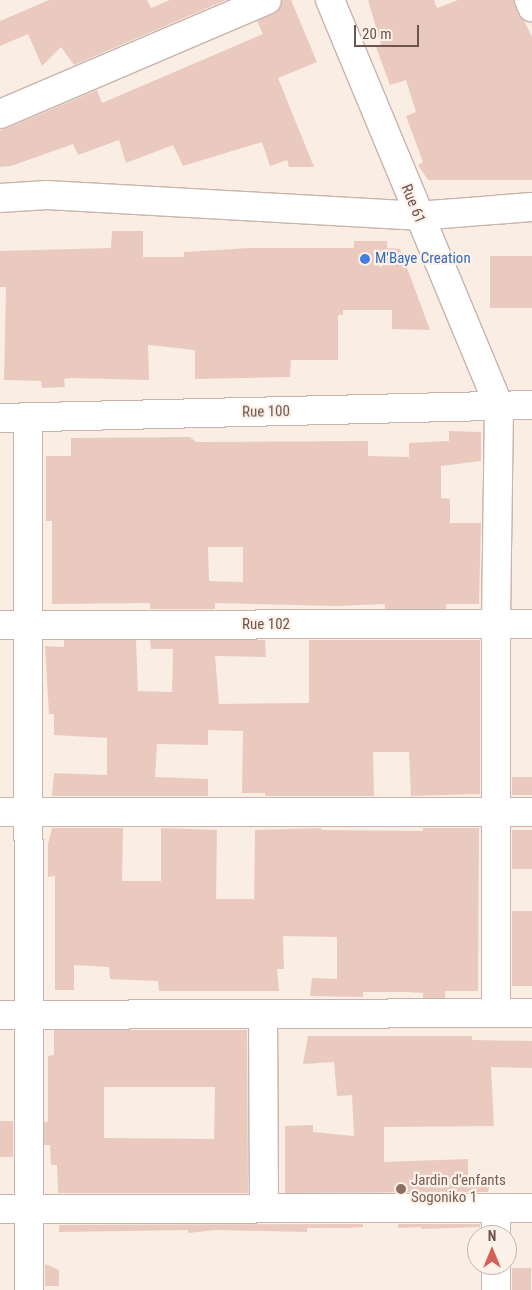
<!DOCTYPE html>
<style>
body{margin:0}
#map{position:relative;width:532px;height:1290px;overflow:hidden;background:#f9ede4;font-family:"Roboto Condensed",sans-serif}
div>[style]{position:absolute}
.building>*{inset:0;background:#eacabf;transform-origin:0 0}
.roads{filter:drop-shadow(1px 0 #c8b4ac) drop-shadow(-1px 0 #c8b4ac) drop-shadow(0 1px #c8b4ac) drop-shadow(0 -1px #c8b4ac)}
.minor>*{height:28px;margin:-14px;padding:0 14px;transform-origin:14px;border-radius:14px;background:#fff}
.dots>*{width:14px;height:14px;translate:-50% -50%;box-sizing:border-box;border:2px solid #fcf2e9;border-radius:50%}
span{translate:-50% -50%;white-space:nowrap;text-align:center;line-height:1.15;-webkit-text-stroke:4.5px #fcf2e9;paint-order:stroke}
.street-label{font-size:15px;color:#6d544d}
.shop-label{font-size:15px;color:#366cbe}
.left{translate:0 -50%;text-align:left}
.education-label{font-size:15px;color:#785e54}
.north{position:absolute;left:467px;top:1225px;width:50px;height:50px;box-sizing:border-box;background:#fcf2e9;border:1px solid #c3b3ab;border-radius:50%;rotate:0deg;font-size:14px;font-weight:700;line-height:20px;text-align:center;color:#6d544d}
.north::after{content:'';display:block;margin:auto;width:18px;height:22px;background:#d36158;clip-path:polygon(50% 0,100% 100%,50% 72%,0 100%)}
.scale{position:absolute;left:354px;top:25px;width:65px;height:22px;box-sizing:border-box;border:2px solid #6d544d;border-top:0;padding-left:6px;font-size:15px;line-height:18px;white-space:nowrap;color:#6d544d;-webkit-text-stroke:4px #fcf2e9;paint-order:stroke}
</style>
<div id="map">
<div class="building">
<i style="clip-path:polygon(49px 0,147px 0,151px 8px,170px 0,226px 0,74px 65px,61px 47px,42px 66px,28px 34px,0 46px,0 21px)"></i>
<i style="clip-path:polygon(282px 0,291px 0,317px 62px,278px 78px,314px 167px,289px 167px,287px 160px,270px 166px,262px 142px,183px 166px,173px 145px,126px 163px,119px 140px,78px 155px,73px 144px,11px 166px,0 167px,0 131px,97px 90px,102px 103px,263px 34px,257px 21px,279px 10px)"></i>
<i style="clip-path:polygon(368px 0,434px 0,437px 8px,458px 0,514px 0,532px 37px,532px 180px,428px 180px,418px 165px,423px 162px,406px 116px,416px 112px,406px 80px,390px 85px,376px 47px,381px 45px)"></i>
<i style="clip-path:polygon(112px 231px,143px 231px,143px 257px,184px 257px,184px 252px,250px 248px,354px 248px,354px 241px,387px 241px,387px 248px,400px 249px,430px 330px,392px 329px,392px 310px,343px 310px,343px 315px,338px 315px,338px 360px,291px 360px,290px 377px,195px 379px,195px 350px,148px 345px,149px 380px,72px 378px,64px 379px,65px 387px,42px 388px,41px 381px,4px 380px,6px 287px,0 287px,0 251px,111px 248px)"></i>
<i style="left:532px;top:256px;width:52px;height:42px;rotate:90deg"></i>
<i style="clip-path:polygon(evenodd,449px 431px,481px 432px,481px 461px,441px 466px,441px 498px,450px 499px,450px 523px,481px 523px,479px 604px,446px 604px,446px 609px,385px 609px,385px 604px,336px 606px,215px 603px,215px 609px,150px 609px,150px 603px,52px 604px,52px 521px,46px 521px,46px 456px,71px 456px,71px 438px,190px 437px,196px 442px,368px 441px,368px 456px,409px 457px,409px 443px,449px 441px,449px 431px,208px 547px,243px 547px,243px 582px,209px 581px,208px 547px)"></i>
<i style="clip-path:polygon(64px 640px,136px 640px,138px 691px,172px 692px,173px 649px,151px 649px,150px 640px,265px 640px,266px 657px,215px 656px,219px 704px,309px 703px,309px 640px,480px 640px,480px 794px,411px 796px,409px 752px,373px 752px,374px 796px,265px 796px,265px 793px,242px 793px,243px 731px,208px 730px,208px 745px,157px 744px,155px 777px,208px 779px,208px 796px,52px 796px,54px 773px,107px 775px,107px 738px,54px 735px,54px 714px,49px 714px,45px 646px,64px 647px)"></i>
<i style="left:512px;top:777px;width:20px;height:18px"></i>
<i style="clip-path:polygon(52px 828px,123px 828px,122px 881px,161px 881px,161px 828px,217px 830px,216px 899px,254px 899px,255px 830px,321px 828px,321px 830px,423px 831px,423px 828px,479px 828px,478px 991px,445px 991px,445px 998px,423px 998px,423px 993px,408px 992px,363px 992px,363px 997px,310px 996px,312px 978px,337px 979px,337px 937px,283px 936px,284px 969px,277px 969px,279px 991px,159px 991px,158px 981px,110px 979px,109px 967px,74px 965px,74px 990px,55px 990px,55px 876px,48px 877px,48px 844px)"></i>
<i style="left:512px;top:830px;width:20px;height:39px"></i>
<i style="left:512px;top:911px;width:20px;height:75px"></i>
<i style="clip-path:polygon(evenodd,54px 1030px,247px 1030px,248px 1193px,58px 1193px,57px 1165px,51px 1165px,50px 1145px,44px 1145px,44px 1122px,48px 1122px,48px 1056px,54px 1055px,54px 1030px,104px 1087px,215px 1087px,214px 1139px,104px 1138px,104px 1087px)"></i>
<i style="clip-path:polygon(308px 1036px,472px 1036px,472px 1040px,532px 1041px,532px 1068px,491px 1067px,494px 1126px,384px 1127px,384px 1162px,468px 1159px,468px 1178px,491px 1178px,488px 1192px,285px 1193px,285px 1126px,313px 1125px,313px 1132px,354px 1136px,352px 1095px,337px 1096px,334px 1062px,303px 1064px)"></i>
<i style="left:0;top:1121px;width:13px;height:36px"></i>
<i style="clip-path:polygon(363px 1224px,363px 1227px,346px 1228px,307px 1228px,307px 1232px,215px 1230px,188px 1233px,188px 1230px,59px 1232px,59px 1225px)"></i>
<i style="clip-path:polygon(398px 1224px,480px 1224px,480px 1227px,421px 1229px,421px 1227px,398px 1228px)"></i>
<i style="clip-path:polygon(45px 1264px,59px 1270px,59px 1286px,45px 1286px)"></i>
<i style="left:531px;top:1268px;width:22px;height:19px;rotate:90deg"></i>
</div>
<div class="roads">
<div class="minor">
<i style="left:330px;top:0;width:440px;rotate:67.4deg"></i>
<i style="left:499px;top:406px;width:218px;rotate:90.8deg"></i>
<i style="left:496px;top:624px;width:389px;rotate:90deg"></i>
<i style="left:529px;top:0;width:8px;rotate:67deg"></i>
<i style="left:0;top:114px;width:290px;rotate:-23.1deg"></i>
<i style="left:0;top:198px;width:47px;rotate:-3.7deg"></i>
<i style="left:47px;top:195px;width:371px;rotate:3.2deg"></i>
<i style="left:417px;top:216px;width:115px;rotate:-4.5deg"></i>
<i style="left:0;top:418px;width:532px;rotate:-1.4deg"></i>
<i style="left:28px;top:418px;width:872px;rotate:89.93deg"></i>
<i style="left:0;top:625px;width:532px;rotate:-0.11deg"></i>
<i style="left:0;top:812px;width:532px"></i>
<i style="left:263px;top:1014px;width:194px;rotate:89.7deg"></i>
<i style="left:0;top:1015px;width:532px;rotate:-0.22deg"></i>
<i style="left:496px;top:1208px;width:27px;rotate:90deg"></i>
<i style="left:0;top:1209px;width:532px;rotate:-0.11deg"></i>
<i style="left:496px;top:1265px;width:25px;rotate:90deg"></i>
</div>
</div>
<div class="dots">
<i style="left:365px;top:259px;background:#3f7fe0"></i>
<i style="left:401px;top:1189px;background:#8d6e63"></i>
</div>
<div class="street-label">
<span style="left:413px;top:204px;rotate:68deg">Rue 61</span>
<span style="left:266px;top:412px;rotate:-1deg">Rue 100</span>
<span style="left:266px;top:625px">Rue 102</span>
</div>
<div class="shop-label">
<span class="left" style="left:375px;top:259px">M'Baye Creation</span>
</div>
<div class="education-label">
<span class="left" style="left:411px;top:1189px">Jardin d'enfants<br>Sogoniko 1</span>
</div>
<div class="north">N</div>
<div class="scale">20 m</div>
</div>
